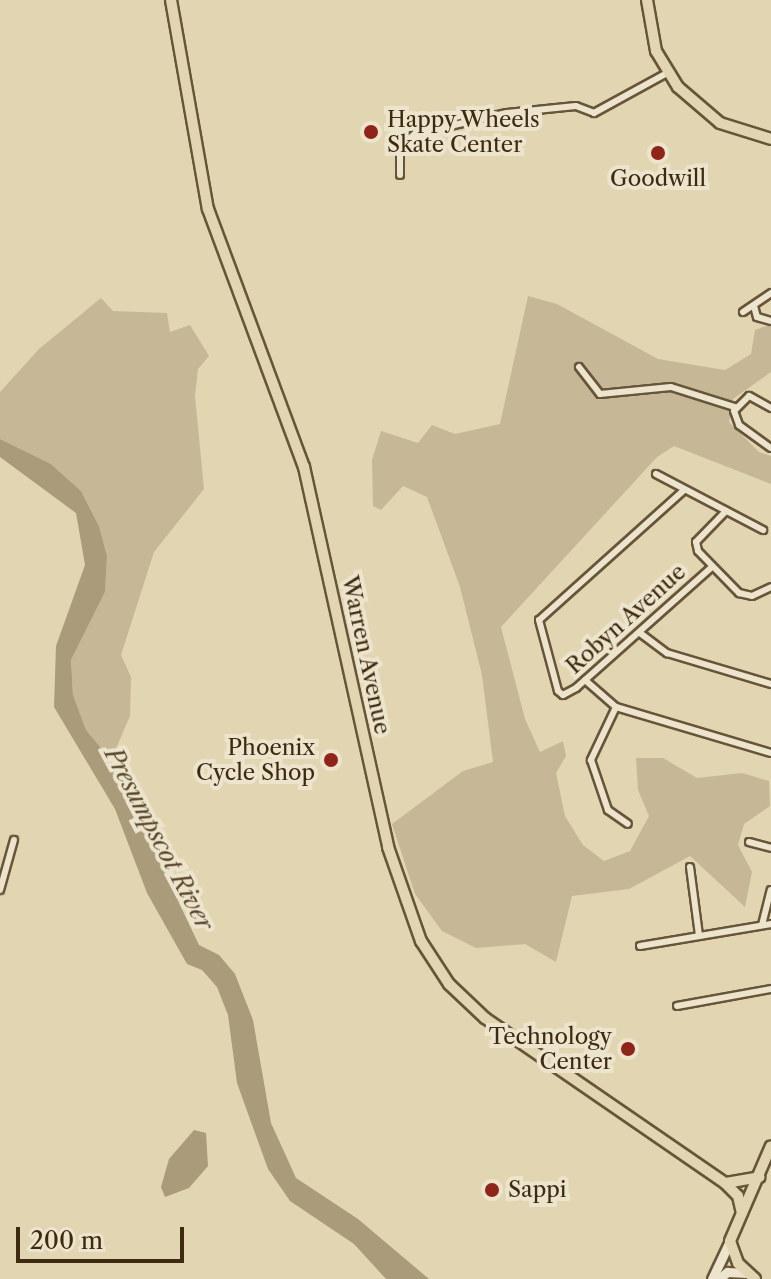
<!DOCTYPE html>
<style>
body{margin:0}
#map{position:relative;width:771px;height:1279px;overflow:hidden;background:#e2d5b1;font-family:"Libre Caslon Text",serif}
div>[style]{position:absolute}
.green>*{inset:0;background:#c6b896}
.water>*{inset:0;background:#aa9b7b}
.roads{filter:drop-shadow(2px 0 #675539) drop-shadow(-2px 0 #675539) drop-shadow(0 2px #675539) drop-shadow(0 -2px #675539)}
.street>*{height:6px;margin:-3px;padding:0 3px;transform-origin:3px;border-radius:3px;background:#ece4cc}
.secondary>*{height:9px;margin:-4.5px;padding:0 4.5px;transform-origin:4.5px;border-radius:4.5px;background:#ece4cc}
.primary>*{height:10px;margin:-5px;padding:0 5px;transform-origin:5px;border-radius:5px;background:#e2d5b1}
.dots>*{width:22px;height:22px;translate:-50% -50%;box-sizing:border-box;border:4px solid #ece4cc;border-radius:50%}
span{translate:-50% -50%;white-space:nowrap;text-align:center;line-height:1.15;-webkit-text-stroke:8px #ece4cc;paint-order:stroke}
.poi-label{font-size:22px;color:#3e2a11}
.left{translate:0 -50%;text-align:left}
.right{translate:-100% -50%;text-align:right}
.street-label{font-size:22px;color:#3e2a11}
.water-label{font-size:24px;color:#59462c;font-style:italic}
.scale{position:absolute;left:16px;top:1227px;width:168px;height:36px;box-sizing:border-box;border:4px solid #3e2a11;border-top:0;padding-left:10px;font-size:24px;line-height:28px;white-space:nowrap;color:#3e2a11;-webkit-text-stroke:6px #ece4cc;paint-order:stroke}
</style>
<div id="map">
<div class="green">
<i style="clip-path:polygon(528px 296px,557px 304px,658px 359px,725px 370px,751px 354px,755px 330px,771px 324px,771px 372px,733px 399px,729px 422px,759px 452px,771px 456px,771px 484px,674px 446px,657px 457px,501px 627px,525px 719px,540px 752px,563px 741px,566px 756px,556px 773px,565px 816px,583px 845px,604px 861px,630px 851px,649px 816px,638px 790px,636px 758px,663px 758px,697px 778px,742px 773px,769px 781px,770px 806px,744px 824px,738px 845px,752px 872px,745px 907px,690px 856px,629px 889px,572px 896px,556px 962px,525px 944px,476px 948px,442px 931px,415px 894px,392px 824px,463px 771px,493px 762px,482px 675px,460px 587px,427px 497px,403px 486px,381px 510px,373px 506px,372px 460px,381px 431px,418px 443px,432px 425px,455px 434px,500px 424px)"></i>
<i style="clip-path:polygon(101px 298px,113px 311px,167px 313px,170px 332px,190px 325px,209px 356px,198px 369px,195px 396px,204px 489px,154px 552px,121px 655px,131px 677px,130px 716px,111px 760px,86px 730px,73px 695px,71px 660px,105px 592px,107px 556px,99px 526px,81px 491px,51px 464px,0 439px,0 392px,39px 349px)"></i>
</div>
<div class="water">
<i style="clip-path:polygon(0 439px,51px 464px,81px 491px,99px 526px,107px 556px,105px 592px,71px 660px,73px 695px,86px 730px,111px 760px,199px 945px,219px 955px,235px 974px,253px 1020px,271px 1123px,296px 1178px,358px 1219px,429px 1279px,386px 1279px,354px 1244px,290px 1201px,268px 1169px,237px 1083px,228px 1015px,217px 987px,202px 970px,187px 964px,147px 893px,115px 809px,54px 707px,56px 646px,85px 565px,76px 513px,0 457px)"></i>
<i style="clip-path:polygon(194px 1130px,206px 1133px,208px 1166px,189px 1188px,165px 1197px,161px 1187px,169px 1159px)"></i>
</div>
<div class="roads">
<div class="street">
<i style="left:400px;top:175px;width:29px;rotate:-90deg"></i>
<i style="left:400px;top:146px;width:19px;rotate:-39deg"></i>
<i style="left:415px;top:134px;width:94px;rotate:-12.9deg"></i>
<i style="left:507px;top:113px;width:69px;rotate:-5.8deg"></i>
<i style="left:576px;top:106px;width:19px;rotate:21deg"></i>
<i style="left:594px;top:113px;width:83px;rotate:-28.7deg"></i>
<i style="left:754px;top:306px;width:11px;rotate:75deg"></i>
<i style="left:757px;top:317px;width:15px;rotate:16deg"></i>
<i style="left:743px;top:312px;width:34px;rotate:-34deg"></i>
<i style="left:579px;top:367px;width:34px;rotate:52deg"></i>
<i style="left:600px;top:394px;width:71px;rotate:-5.6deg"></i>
<i style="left:671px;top:387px;width:67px;rotate:17.4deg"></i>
<i style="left:771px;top:408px;width:25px;rotate:-151deg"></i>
<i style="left:749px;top:396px;width:21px;rotate:135deg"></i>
<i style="left:734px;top:411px;width:15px;rotate:70deg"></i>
<i style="left:739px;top:425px;width:39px;rotate:36deg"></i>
<i style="left:656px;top:474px;width:121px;rotate:27.6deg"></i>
<i style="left:683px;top:491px;width:193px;rotate:138.1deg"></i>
<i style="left:539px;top:620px;width:73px;rotate:75deg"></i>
<i style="left:558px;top:691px;width:6px;rotate:39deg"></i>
<i style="left:563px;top:695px;width:15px;rotate:-28deg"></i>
<i style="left:576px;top:688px;width:182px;rotate:-41.7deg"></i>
<i style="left:726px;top:511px;width:43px;rotate:134.1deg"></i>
<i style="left:696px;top:542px;width:9px;rotate:77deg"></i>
<i style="left:698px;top:551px;width:59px;rotate:45.7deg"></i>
<i style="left:739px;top:593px;width:13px;rotate:13deg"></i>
<i style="left:752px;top:596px;width:21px;rotate:-25deg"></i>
<i style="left:640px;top:633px;width:34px;rotate:37deg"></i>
<i style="left:667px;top:653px;width:109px;rotate:16.6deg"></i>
<i style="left:585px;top:680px;width:41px;rotate:41.1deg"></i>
<i style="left:616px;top:707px;width:162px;rotate:16.5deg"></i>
<i style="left:616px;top:707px;width:59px;rotate:115.3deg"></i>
<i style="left:591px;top:760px;width:53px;rotate:71.2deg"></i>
<i style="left:608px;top:810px;width:24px;rotate:35deg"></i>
<i style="left:749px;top:842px;width:23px;rotate:15deg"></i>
<i style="left:690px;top:867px;width:69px;rotate:82.5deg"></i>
<i style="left:0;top:890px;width:52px;rotate:-74.4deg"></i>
<i style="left:762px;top:925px;width:36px;rotate:-76deg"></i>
<i style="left:640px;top:946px;width:133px;rotate:-9.5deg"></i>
<i style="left:677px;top:1006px;width:96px;rotate:-10.3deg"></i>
</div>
<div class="secondary">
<i style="left:712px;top:1279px;width:42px;rotate:-64.7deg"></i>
<i style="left:719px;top:1279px;width:11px;rotate:-41deg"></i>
<i style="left:727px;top:1272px;width:20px;rotate:3deg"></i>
</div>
<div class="primary">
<i style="left:171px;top:0;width:212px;rotate:80deg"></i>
<i style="left:208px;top:209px;width:275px;rotate:69.6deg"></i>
<i style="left:304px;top:467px;width:389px;rotate:77.5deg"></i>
<i style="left:388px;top:847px;width:100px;rotate:70.7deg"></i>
<i style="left:421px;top:941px;width:51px;rotate:56.9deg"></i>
<i style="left:449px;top:984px;width:50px;rotate:43.4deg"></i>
<i style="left:485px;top:1018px;width:291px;rotate:34.5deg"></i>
<i style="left:725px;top:1183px;width:18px;rotate:45deg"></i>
<i style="left:738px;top:1196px;width:17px;rotate:77deg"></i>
<i style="left:647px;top:0;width:52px;rotate:80deg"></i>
<i style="left:656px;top:51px;width:42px;rotate:58.6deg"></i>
<i style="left:678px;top:87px;width:55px;rotate:40.6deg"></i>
<i style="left:720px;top:123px;width:53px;rotate:17.4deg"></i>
<i style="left:726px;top:1183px;width:34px;rotate:-10deg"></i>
<i style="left:755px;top:1279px;width:23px;rotate:-137deg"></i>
<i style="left:738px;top:1263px;width:23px;rotate:-110deg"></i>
<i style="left:730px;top:1241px;width:103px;rotate:-66.7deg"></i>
</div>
</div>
<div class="dots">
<i style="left:371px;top:132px;background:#8f2418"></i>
<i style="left:658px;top:153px;background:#8f2418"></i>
<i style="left:331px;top:760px;background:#8f2418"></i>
<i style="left:628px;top:1049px;background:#8f2418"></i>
<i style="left:492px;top:1190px;background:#8f2418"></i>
</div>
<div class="poi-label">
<span class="left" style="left:387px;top:132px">Happy Wheels<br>Skate Center</span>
<span style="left:658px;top:179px">Goodwill</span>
<span class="right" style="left:315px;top:760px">Phoenix<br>Cycle Shop</span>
<span class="right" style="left:612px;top:1049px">Technology<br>Center</span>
<span class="left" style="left:508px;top:1190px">Sappi</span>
</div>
<div class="street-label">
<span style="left:626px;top:619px;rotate:-42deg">Robyn Avenue</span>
<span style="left:366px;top:655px;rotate:78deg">Warren Avenue</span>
</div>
<div class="water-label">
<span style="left:159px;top:839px;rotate:62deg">Presumpscot River</span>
</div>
<div class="scale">200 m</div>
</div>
